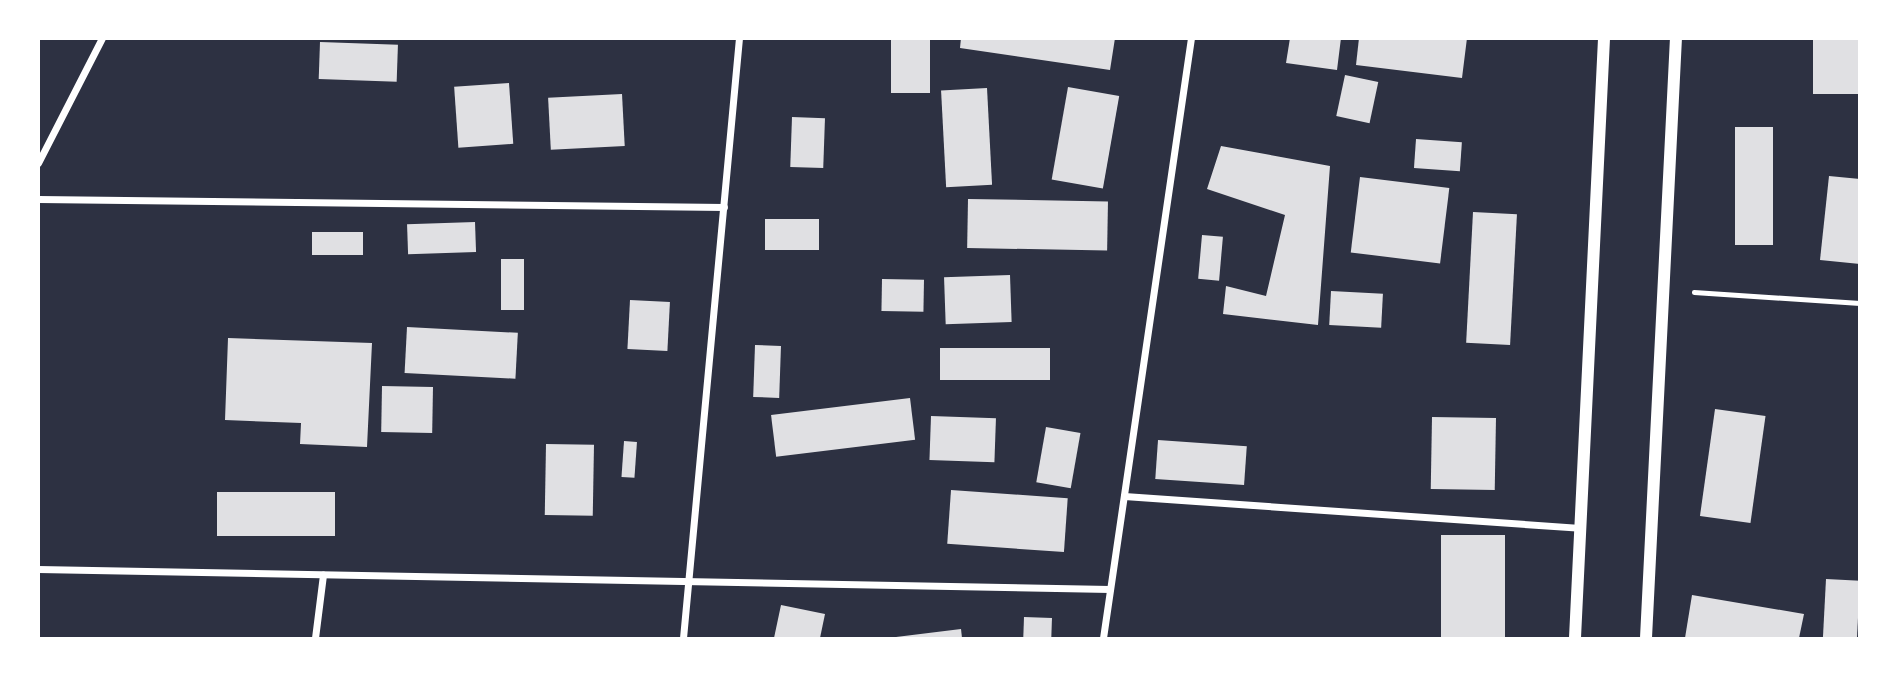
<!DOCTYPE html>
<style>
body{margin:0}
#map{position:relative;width:1898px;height:677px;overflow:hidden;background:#2d3142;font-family:"Source Sans 3",sans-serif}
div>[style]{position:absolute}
.building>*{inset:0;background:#e0e0e3;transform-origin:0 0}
.path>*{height:4.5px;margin:-2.25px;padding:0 2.25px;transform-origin:2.25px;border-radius:2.25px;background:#fff}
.minor>*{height:7px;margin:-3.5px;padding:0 3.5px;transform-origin:3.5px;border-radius:3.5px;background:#fff}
.tertiary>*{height:12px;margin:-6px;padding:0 6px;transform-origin:6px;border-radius:6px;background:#fff}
span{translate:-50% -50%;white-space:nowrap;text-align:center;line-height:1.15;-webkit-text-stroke:5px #fff;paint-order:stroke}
.frame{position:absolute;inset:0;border:40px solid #fff;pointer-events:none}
</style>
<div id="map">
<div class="building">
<i style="left:891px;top:38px;width:39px;height:55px"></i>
<i style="clip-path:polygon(961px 38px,1115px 38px,1110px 70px,960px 48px)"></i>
<i style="clip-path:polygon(1290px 38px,1341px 38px,1337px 70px,1286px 63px)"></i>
<i style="clip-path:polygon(1359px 38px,1467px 38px,1462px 78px,1356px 65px)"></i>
<i style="left:1813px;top:38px;width:47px;height:56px"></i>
<i style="left:320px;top:42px;width:78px;height:37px;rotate:2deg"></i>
<i style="left:1345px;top:75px;width:34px;height:42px;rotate:12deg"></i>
<i style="left:509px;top:83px;width:61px;height:55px;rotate:86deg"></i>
<i style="left:1068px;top:87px;width:52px;height:94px;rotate:10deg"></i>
<i style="left:987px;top:88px;width:97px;height:46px;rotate:87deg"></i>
<i style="left:622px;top:94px;width:52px;height:74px;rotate:87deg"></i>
<i style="left:792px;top:117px;width:33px;height:50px;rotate:2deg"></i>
<i style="left:1735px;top:127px;width:38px;height:118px"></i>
<i style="left:1416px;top:139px;width:46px;height:29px;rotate:4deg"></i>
<i style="clip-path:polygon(1221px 146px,1330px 166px,1318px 325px,1223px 314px,1226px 286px,1266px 296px,1285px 215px,1207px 189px)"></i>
<i style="clip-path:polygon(1829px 176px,1860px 179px,1860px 264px,1820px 260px)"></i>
<i style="left:1360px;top:177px;width:90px;height:76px;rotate:7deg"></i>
<i style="left:968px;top:199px;width:140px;height:49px;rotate:1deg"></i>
<i style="left:1473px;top:212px;width:44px;height:131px;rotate:3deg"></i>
<i style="left:765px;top:219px;width:54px;height:31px"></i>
<i style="left:475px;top:222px;width:30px;height:68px;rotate:88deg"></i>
<i style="left:363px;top:232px;width:23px;height:51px;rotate:90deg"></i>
<i style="left:1202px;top:235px;width:21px;height:44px;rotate:5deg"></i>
<i style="left:501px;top:259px;width:23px;height:51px"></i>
<i style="left:1010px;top:275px;width:47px;height:66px;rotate:88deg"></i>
<i style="left:882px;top:279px;width:42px;height:32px;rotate:1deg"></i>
<i style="left:1331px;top:291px;width:52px;height:34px;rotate:3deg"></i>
<i style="left:630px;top:300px;width:40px;height:49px;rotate:3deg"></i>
<i style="left:407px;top:327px;width:111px;height:46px;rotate:3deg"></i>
<i style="clip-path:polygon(228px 338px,372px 343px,367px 447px,300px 444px,301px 423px,225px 420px)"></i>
<i style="left:755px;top:345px;width:26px;height:52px;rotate:2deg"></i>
<i style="left:940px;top:348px;width:110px;height:32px"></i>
<i style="left:382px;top:386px;width:51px;height:46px;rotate:1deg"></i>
<i style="left:910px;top:398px;width:42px;height:140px;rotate:83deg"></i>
<i style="left:1715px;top:409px;width:51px;height:108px;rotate:8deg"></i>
<i style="left:931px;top:416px;width:65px;height:44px;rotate:2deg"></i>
<i style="left:1432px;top:417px;width:64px;height:72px;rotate:1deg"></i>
<i style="left:1046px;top:427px;width:35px;height:56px;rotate:10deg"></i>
<i style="left:1158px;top:440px;width:89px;height:39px;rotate:4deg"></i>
<i style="left:624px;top:441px;width:13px;height:36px;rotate:4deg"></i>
<i style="left:546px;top:444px;width:48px;height:71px;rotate:1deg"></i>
<i style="left:951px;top:490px;width:117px;height:54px;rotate:4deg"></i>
<i style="left:217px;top:492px;width:118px;height:44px"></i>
<i style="left:1441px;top:535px;width:64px;height:103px"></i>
<i style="left:1826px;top:579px;width:34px;height:59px;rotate:3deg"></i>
<i style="clip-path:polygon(1692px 595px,1804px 614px,1799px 638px,1685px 638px)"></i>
<i style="clip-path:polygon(781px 605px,825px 614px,820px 638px,774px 638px)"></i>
<i style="left:1024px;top:617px;width:28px;height:21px;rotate:2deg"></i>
<i style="clip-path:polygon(961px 629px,962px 638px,896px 638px,896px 637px)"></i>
</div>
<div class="path">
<i style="left:1694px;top:292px;width:166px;rotate:3.8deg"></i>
</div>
<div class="minor">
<i style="left:38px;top:163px;width:140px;rotate:-62.9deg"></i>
<i style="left:38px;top:199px;width:686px;rotate:0.67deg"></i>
<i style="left:1124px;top:496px;width:457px;rotate:4deg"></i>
<i style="left:38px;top:569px;width:1072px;rotate:1.07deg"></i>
<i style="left:315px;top:638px;width:64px;rotate:-82.8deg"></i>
<i style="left:683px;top:638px;width:603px;rotate:-84.67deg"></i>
<i style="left:1103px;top:638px;width:606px;rotate:-81.66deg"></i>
</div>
<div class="tertiary">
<i style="left:1575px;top:638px;width:601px;rotate:-87.23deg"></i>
<i style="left:1646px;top:638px;width:601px;rotate:-87.14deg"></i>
</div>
<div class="frame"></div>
</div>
